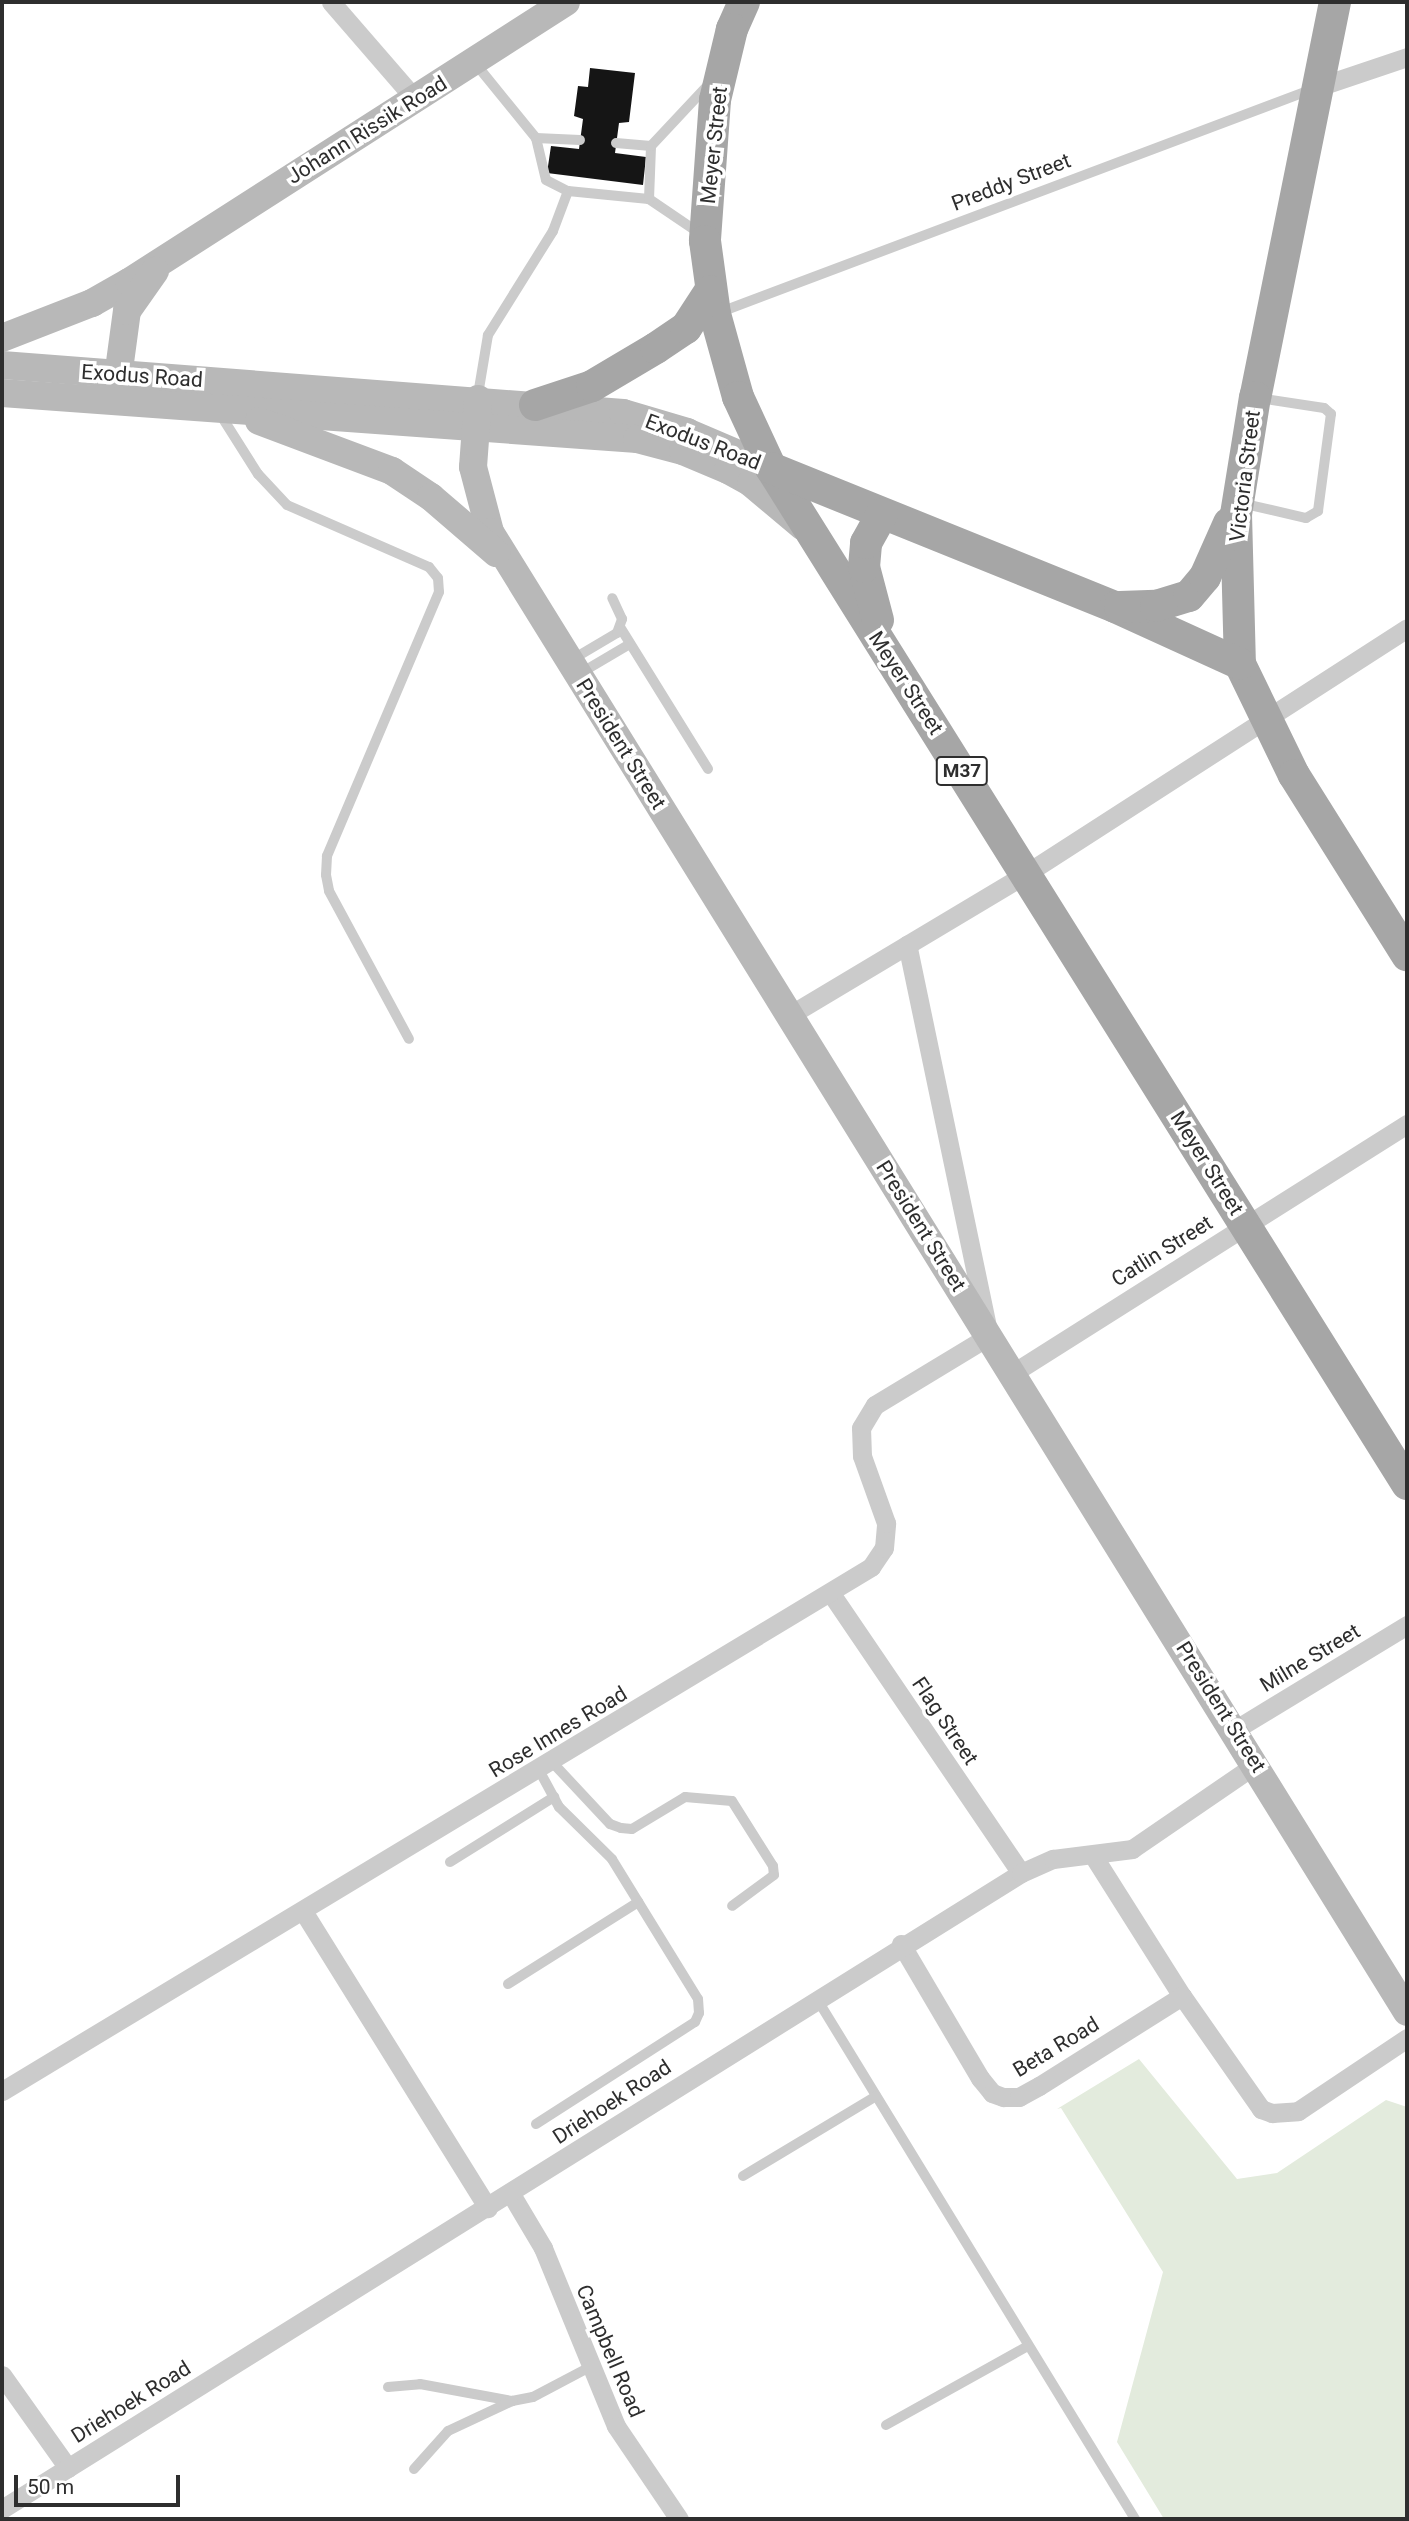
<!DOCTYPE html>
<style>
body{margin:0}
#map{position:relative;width:1409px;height:2521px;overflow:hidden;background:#fff;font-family:Roboto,sans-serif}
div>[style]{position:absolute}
.green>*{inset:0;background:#e3ebdd}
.building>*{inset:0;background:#151515}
.lane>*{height:10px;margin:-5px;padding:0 5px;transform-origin:5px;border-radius:5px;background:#cbcbcb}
.street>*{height:19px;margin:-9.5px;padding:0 9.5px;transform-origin:9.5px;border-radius:9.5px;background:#cbcbcb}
.secondary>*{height:28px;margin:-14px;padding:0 14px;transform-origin:14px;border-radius:14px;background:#b8b8b8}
.primary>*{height:32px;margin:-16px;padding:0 16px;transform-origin:16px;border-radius:16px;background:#a6a6a6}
span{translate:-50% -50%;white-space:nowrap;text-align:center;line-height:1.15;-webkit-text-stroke:7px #fff;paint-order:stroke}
.shield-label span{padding:2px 5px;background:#fff;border:2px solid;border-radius:5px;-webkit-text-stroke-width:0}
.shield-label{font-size:19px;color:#2e2e2e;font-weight:700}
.street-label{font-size:21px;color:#2e2e2e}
.frame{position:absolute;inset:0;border:4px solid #2e2e2e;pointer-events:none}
.scale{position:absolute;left:14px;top:2475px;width:166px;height:32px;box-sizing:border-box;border:4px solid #2e2e2e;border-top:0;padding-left:9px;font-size:21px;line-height:24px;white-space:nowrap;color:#2e2e2e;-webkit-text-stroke:5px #fff;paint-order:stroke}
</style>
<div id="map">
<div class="green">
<i style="clip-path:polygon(1139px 2059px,1237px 2179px,1277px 2173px,1386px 2100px,1407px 2107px,1407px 2519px,1164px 2519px,1117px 2442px,1163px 2272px,1061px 2108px,1057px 2109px)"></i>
</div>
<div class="building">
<i style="clip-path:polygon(590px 68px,635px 73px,629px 122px,619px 123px,615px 153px,646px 157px,643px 185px,547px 173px,551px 146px,579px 149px,583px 119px,574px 116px,578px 86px,588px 87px)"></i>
</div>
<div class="lane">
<i style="left:475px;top:63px;width:97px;rotate:50.9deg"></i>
<i style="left:536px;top:138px;width:43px;rotate:76.6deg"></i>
<i style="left:546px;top:180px;width:25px;rotate:27deg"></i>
<i style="left:568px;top:191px;width:43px;rotate:110.6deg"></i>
<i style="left:553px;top:231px;width:123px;rotate:122deg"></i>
<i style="left:488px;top:335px;width:61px;rotate:99.5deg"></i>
<i style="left:536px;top:138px;width:44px;rotate:2.6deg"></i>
<i style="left:616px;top:143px;width:35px;rotate:5deg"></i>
<i style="left:568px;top:191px;width:81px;rotate:5.6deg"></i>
<i style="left:649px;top:199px;width:60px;rotate:34.2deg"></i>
<i style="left:649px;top:199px;width:53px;rotate:-87.8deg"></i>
<i style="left:651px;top:146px;width:83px;rotate:-46.9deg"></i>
<i style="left:718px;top:313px;width:633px;rotate:-20.64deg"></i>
<i style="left:220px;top:414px;width:71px;rotate:57.7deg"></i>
<i style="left:258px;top:474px;width:42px;rotate:46.9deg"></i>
<i style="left:287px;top:505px;width:155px;rotate:23.6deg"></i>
<i style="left:429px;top:567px;width:14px;rotate:51deg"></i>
<i style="left:438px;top:578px;width:14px;rotate:86deg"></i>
<i style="left:439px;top:592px;width:287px;rotate:113deg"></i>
<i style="left:327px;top:856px;width:19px;rotate:93deg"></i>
<i style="left:326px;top:875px;width:16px;rotate:79deg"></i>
<i style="left:329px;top:891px;width:168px;rotate:61.6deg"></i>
<i style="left:1241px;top:503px;width:67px;rotate:13deg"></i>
<i style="left:1306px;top:518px;width:14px;rotate:-30deg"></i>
<i style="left:1318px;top:511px;width:98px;rotate:-82.4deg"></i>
<i style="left:1331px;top:414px;width:9px;rotate:-139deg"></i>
<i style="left:1324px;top:408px;width:66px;rotate:-171.3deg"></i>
<i style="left:620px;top:627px;width:167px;rotate:58.2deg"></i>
<i style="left:573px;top:659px;width:51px;rotate:-30.6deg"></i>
<i style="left:617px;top:633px;width:15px;rotate:-70deg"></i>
<i style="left:622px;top:619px;width:23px;rotate:-115deg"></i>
<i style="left:579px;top:674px;width:59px;rotate:-30.5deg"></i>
<i style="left:552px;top:1762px;width:85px;rotate:46.9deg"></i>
<i style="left:610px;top:1824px;width:12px;rotate:20deg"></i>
<i style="left:621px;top:1828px;width:11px;rotate:5deg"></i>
<i style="left:632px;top:1829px;width:62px;rotate:-31.1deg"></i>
<i style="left:685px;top:1797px;width:47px;rotate:4.9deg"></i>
<i style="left:732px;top:1801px;width:77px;rotate:57.8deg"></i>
<i style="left:773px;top:1866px;width:9px;rotate:84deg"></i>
<i style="left:774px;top:1875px;width:52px;rotate:143.6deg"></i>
<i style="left:450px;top:1862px;width:123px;rotate:-32deg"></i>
<i style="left:508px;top:1984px;width:154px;rotate:-32.2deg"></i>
<i style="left:817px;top:1999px;width:610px;rotate:58.55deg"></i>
<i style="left:536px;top:2124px;width:189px;rotate:-32.7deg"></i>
<i style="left:695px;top:2022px;width:10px;rotate:-66deg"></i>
<i style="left:699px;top:2013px;width:14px;rotate:-94deg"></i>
<i style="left:698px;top:1999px;width:164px;rotate:-121.6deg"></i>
<i style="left:612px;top:1859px;width:74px;rotate:-135.5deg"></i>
<i style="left:559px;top:1807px;width:42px;rotate:-118.4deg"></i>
<i style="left:743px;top:2176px;width:155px;rotate:-31deg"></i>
<i style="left:388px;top:2387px;width:32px;rotate:-5deg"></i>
<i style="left:420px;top:2384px;width:94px;rotate:10.5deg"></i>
<i style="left:512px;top:2401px;width:21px;rotate:-11deg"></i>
<i style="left:533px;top:2397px;width:64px;rotate:-27.8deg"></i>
<i style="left:886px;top:2425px;width:162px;rotate:-29.1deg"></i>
<i style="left:414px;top:2469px;width:51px;rotate:-48.2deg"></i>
<i style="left:448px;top:2431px;width:71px;rotate:-25.1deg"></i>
</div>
<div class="street">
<i style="left:331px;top:2px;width:130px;rotate:49.1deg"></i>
<i style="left:1321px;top:86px;width:91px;rotate:-18.6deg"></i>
<i style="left:790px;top:1015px;width:276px;rotate:-30.9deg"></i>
<i style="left:1027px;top:873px;width:452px;rotate:-32.8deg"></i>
<i style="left:1013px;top:1373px;width:466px;rotate:-32.3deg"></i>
<i style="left:832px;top:1595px;width:336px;rotate:55.8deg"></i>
<i style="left:1236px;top:1729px;width:200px;rotate:-31.3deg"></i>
<i style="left:1094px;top:1857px;width:165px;rotate:57.7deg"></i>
<i style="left:1182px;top:1996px;width:138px;rotate:55deg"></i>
<i style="left:1261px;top:2109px;width:12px;rotate:20deg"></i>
<i style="left:1272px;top:2113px;width:26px;rotate:-4deg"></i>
<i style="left:1298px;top:2111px;width:131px;rotate:-33.8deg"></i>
<i style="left:303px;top:1911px;width:350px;rotate:58.1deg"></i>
<i style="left:901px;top:1944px;width:156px;rotate:59.5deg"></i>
<i style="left:980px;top:2078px;width:19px;rotate:51deg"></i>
<i style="left:992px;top:2093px;width:12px;rotate:20deg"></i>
<i style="left:1003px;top:2097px;width:16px"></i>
<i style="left:1019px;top:2097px;width:23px;rotate:-29deg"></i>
<i style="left:1039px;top:2086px;width:169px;rotate:-32.2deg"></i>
<i style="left:2px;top:2091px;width:1015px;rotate:-31.09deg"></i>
<i style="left:871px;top:1567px;width:23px;rotate:-56deg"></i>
<i style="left:884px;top:1548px;width:25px;rotate:-85deg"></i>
<i style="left:886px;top:1523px;width:71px;rotate:-109.7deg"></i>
<i style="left:862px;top:1456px;width:28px;rotate:-92deg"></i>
<i style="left:861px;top:1428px;width:27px;rotate:-59deg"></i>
<i style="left:875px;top:1405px;width:133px;rotate:-31.2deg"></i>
<i style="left:989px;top:1336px;width:400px;rotate:-101.8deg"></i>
<i style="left:511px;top:2194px;width:63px;rotate:59.3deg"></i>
<i style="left:543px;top:2248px;width:192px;rotate:67.7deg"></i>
<i style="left:616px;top:2426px;width:112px;rotate:55.9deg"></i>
<i style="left:2px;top:2375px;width:114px;rotate:54.6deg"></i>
<i style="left:2px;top:2509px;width:1201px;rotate:-31.97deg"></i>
<i style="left:1021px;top:1873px;width:35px;rotate:-24deg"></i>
<i style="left:1053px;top:1859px;width:80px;rotate:-7.2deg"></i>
<i style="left:1132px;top:1849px;width:150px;rotate:-34.4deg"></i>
</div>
<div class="secondary">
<i style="left:2px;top:338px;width:97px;rotate:-21.3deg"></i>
<i style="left:92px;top:303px;width:43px;rotate:-29.6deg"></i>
<i style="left:129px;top:282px;width:519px;rotate:-32.65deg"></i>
<i style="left:2px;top:365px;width:623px;rotate:4.42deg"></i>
<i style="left:623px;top:413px;width:67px;rotate:16.5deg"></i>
<i style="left:687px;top:432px;width:91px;rotate:23.2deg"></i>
<i style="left:116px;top:392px;width:82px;rotate:-82.3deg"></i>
<i style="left:127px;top:311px;width:49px;rotate:-55deg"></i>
<i style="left:2px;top:393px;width:637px;rotate:4.14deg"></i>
<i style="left:637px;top:439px;width:48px;rotate:14.6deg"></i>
<i style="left:683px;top:451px;width:49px;rotate:22.9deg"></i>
<i style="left:728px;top:470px;width:26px;rotate:29deg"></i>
<i style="left:751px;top:483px;width:67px;rotate:40.1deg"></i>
<i style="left:478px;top:399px;width:68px;rotate:94.2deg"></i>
<i style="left:473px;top:467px;width:67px;rotate:75.3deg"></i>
<i style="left:490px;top:532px;width:1741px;rotate:58.22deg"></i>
<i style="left:259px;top:421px;width:142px;rotate:20.6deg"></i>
<i style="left:392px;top:471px;width:47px;rotate:33.7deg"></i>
<i style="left:431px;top:497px;width:86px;rotate:40.7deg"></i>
</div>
<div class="primary">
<i style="left:744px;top:2px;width:30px;rotate:114deg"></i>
<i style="left:732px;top:29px;width:73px;rotate:103.5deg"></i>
<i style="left:715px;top:100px;width:141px;rotate:94.1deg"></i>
<i style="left:705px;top:241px;width:74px;rotate:82.2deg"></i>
<i style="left:715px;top:314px;width:86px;rotate:74.5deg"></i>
<i style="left:738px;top:397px;width:78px;rotate:65.1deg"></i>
<i style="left:771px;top:468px;width:1199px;rotate:57.95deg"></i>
<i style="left:1335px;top:2px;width:403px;rotate:101.4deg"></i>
<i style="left:1255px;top:397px;width:119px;rotate:99.2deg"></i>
<i style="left:1236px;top:514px;width:150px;rotate:88.5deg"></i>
<i style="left:1240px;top:664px;width:123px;rotate:64.1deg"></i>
<i style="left:1294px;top:775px;width:213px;rotate:57.9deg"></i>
<i style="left:535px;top:405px;width:60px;rotate:-18.4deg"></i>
<i style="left:592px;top:386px;width:74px;rotate:-30.7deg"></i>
<i style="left:656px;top:348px;width:36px;rotate:-34deg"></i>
<i style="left:686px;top:328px;width:44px;rotate:-57deg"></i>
<i style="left:771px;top:468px;width:371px;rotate:22deg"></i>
<i style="left:1115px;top:607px;width:137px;rotate:24.5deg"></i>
<i style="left:1120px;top:607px;width:36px;rotate:-2deg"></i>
<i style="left:1156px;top:606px;width:34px;rotate:-17deg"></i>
<i style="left:1189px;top:596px;width:25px;rotate:-50deg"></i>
<i style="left:1205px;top:577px;width:59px;rotate:-66deg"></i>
<i style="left:878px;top:620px;width:55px;rotate:-104.8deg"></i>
<i style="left:864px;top:567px;width:24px;rotate:-85deg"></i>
<i style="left:866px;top:543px;width:33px;rotate:-61deg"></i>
</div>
<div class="shield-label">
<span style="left:962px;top:771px">M37</span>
</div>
<div class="street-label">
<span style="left:367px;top:130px;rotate:-32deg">Johann Rissik Road</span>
<span style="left:714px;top:145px;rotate:-84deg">Meyer Street</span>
<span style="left:1011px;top:182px;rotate:-21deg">Preddy Street</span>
<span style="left:142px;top:376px;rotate:4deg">Exodus Road</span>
<span style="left:703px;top:442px;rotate:21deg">Exodus Road</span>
<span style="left:1245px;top:476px;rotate:-83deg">Victoria Street</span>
<span style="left:906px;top:683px;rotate:57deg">Meyer Street</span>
<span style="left:621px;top:744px;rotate:58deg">President Street</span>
<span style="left:1207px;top:1163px;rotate:58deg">Meyer Street</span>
<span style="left:921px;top:1226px;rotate:58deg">President Street</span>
<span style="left:1162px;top:1251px;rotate:-32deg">Catlin Street</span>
<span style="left:1310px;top:1658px;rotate:-31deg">Milne Street</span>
<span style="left:1221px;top:1707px;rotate:58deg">President Street</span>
<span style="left:945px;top:1721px;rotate:56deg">Flag Street</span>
<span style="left:558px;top:1732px;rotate:-31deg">Rose Innes Road</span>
<span style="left:1056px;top:2047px;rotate:-31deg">Beta Road</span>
<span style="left:612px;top:2102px;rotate:-33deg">Driehoek Road</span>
<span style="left:610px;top:2351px;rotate:67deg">Campbell Road</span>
<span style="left:131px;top:2402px;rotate:-32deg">Driehoek Road</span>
</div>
<div class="frame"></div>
<div class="scale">50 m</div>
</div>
